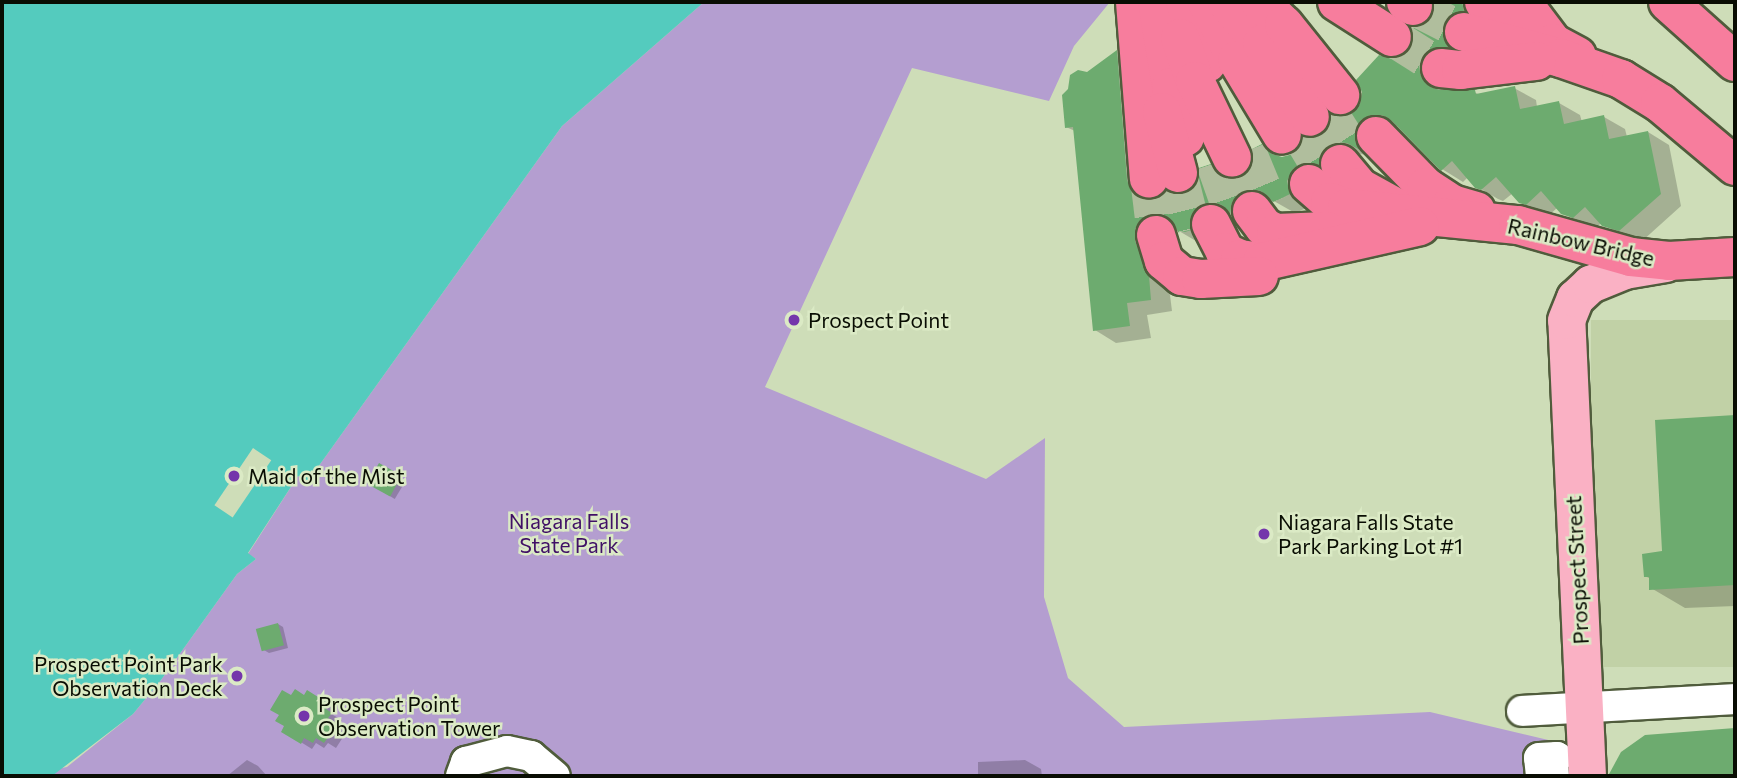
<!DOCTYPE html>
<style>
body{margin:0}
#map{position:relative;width:1737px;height:778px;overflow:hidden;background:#ceddb8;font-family:Commissioner,sans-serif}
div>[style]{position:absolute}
.built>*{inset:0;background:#c1d1a6;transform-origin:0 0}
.green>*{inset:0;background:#b49ed0}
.water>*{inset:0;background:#54cbbe}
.pier>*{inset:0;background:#ceddb8;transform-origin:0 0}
.shadow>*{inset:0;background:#0003;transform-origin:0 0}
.building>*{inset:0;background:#6dab6f;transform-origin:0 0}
.highway-tunnel>*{height:38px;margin-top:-19px;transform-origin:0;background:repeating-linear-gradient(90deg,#b0be9d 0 38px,transparent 0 57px)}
.roads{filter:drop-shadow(2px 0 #505c3c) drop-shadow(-2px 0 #505c3c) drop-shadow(0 2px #505c3c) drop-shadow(0 -2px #505c3c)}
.minor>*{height:30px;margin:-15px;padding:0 15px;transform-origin:15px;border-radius:15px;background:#fff}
.major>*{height:37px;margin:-18.5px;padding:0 18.5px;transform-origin:18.5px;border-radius:18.5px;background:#fab1c4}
.highway>*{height:38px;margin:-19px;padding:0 19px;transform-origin:19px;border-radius:19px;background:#f77d9d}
.dots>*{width:19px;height:19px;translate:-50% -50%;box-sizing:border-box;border:4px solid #dbeac5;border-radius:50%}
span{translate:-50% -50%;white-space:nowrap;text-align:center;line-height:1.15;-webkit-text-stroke:5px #dbeac5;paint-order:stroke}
.street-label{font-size:21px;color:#090d03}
.poi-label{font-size:21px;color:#090d03}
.left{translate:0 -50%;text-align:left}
.right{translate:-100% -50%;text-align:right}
.park-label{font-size:21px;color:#401066}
.frame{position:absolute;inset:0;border:4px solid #090d03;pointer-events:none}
</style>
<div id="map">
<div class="built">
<i style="left:1735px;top:320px;width:347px;height:144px;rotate:90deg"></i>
</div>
<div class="green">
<i style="clip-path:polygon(704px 2px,1110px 2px,1074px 46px,1049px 101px,912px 68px,765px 387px,986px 479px,1045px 438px,1044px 597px,1068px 678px,1124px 727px,1430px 712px,1561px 743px,1569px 748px,1575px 776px,22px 776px,67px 767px,133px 714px,161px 680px,237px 574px,256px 559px,248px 554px,298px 476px,308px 481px,562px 126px)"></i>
</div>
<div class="water">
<i style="clip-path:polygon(2px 2px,704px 2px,562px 126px,308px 481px,298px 476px,248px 553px,256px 559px,237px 574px,161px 680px,133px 714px,52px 776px,2px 776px)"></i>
</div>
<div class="pier">
<i style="left:253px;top:448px;width:22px;height:69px;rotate:34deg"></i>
</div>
<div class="shadow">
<i style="clip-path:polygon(evenodd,1436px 2px,1487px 2px,1464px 50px,1440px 79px,1442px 91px,1474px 92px,1480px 95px,1514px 88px,1536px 100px,1537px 107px,1559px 103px,1580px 115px,1582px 122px,1604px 117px,1625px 129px,1627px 137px,1648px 132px,1669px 145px,1681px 206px,1641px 242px,1625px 237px,1601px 223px,1595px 229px,1584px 226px,1557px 208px,1548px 216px,1543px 214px,1521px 202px,1513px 193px,1503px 201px,1498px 199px,1476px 186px,1468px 177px,1463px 182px,1442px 169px,1400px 126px,1393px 126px,1383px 132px,1370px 155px,1359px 154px,1348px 158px,1311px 206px,1295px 213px,1272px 200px,1224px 216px,1201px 244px,1179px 231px,1176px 225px,1162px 231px,1172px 311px,1147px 315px,1151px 338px,1116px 343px,1095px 330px,1075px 131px,1066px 127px,1088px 74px,1117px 52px,1138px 64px,1148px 193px,1151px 202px,1185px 196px,1194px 190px,1211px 166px,1234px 181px,1242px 180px,1252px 171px,1262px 146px,1283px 159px,1295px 155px,1304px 139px,1324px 136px,1355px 113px,1390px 61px,1404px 58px,1412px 49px,1424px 27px,1434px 17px,1436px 2px,1321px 157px,1319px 174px,1316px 174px,1317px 161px,1321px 157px)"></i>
<i style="clip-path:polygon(1735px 417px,1735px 606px,1685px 608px,1651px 588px,1651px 579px,1645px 576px,1664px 552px,1657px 421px)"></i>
<i style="left:379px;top:465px;width:31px;height:21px;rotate:31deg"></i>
<i style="clip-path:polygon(278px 624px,283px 627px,288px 648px,269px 653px,264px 650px)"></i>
<i style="clip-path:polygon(307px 693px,336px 710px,333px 715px,342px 720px,338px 726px,347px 731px,336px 748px,328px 743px,324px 748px,316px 743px,312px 749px,283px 731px,292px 697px,304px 697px)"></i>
<i style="clip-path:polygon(1735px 730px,1735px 776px,1612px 776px,1616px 762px,1655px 735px)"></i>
<i style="clip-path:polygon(247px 760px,258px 766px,267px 776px,227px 776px)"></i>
<i style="clip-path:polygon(1025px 760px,1041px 769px,1042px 776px,978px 776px,978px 762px)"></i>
</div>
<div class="building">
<i style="clip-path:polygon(1434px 2px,1462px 2px,1464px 11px,1449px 16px,1443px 26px,1443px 37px,1448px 47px,1433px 48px,1423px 56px,1419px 66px,1421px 76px,1428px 85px,1439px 90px,1475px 90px,1476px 94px,1515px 86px,1520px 109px,1559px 101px,1564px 124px,1604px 115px,1609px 139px,1648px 131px,1661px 194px,1619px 231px,1602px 226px,1585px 207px,1573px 218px,1561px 214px,1541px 191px,1526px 205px,1519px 203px,1496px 177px,1481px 190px,1475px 188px,1452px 161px,1441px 171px,1392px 121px,1382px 115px,1371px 115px,1361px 120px,1355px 130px,1355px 141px,1360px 150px,1347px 143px,1337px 142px,1327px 147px,1320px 156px,1319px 165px,1302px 163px,1293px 169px,1287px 181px,1290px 194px,1280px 199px,1273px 202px,1261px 191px,1250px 189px,1238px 194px,1232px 203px,1230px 214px,1222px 205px,1212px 202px,1202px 204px,1192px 213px,1191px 230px,1185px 232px,1178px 232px,1171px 220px,1162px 214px,1150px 214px,1141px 220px,1135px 229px,1135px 241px,1149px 276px,1151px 300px,1127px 303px,1130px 326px,1093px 331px,1073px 127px,1065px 128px,1062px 95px,1068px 89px,1070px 75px,1078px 70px,1087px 72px,1117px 50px,1127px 180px,1131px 190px,1139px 197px,1150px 200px,1166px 191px,1183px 194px,1194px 188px,1199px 178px,1199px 168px,1211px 164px,1220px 176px,1231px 180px,1241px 178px,1250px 170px,1254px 159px,1252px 149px,1262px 144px,1272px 154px,1282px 157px,1293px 154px,1301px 146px,1303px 137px,1312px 139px,1323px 135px,1330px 126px,1332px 115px,1343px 117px,1353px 112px,1360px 104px,1362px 92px,1356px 80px,1379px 55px,1392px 59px,1403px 56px,1410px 49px,1414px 39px,1412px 28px,1423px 25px,1432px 17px)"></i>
<i style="clip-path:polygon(1735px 415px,1735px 585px,1649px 590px,1649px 577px,1644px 577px,1642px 554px,1662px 551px,1655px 420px)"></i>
<i style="left:379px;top:463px;width:26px;height:24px;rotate:29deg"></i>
<i style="left:278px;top:623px;width:23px;height:23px;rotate:75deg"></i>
<i style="clip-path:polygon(295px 689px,304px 695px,307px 690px,326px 702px,323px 707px,332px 713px,328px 718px,337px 724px,324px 743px,316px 738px,313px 743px,304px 738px,301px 744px,281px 732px,284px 726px,275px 721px,279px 715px,270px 710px,282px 690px,291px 695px)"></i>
<i style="clip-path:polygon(1735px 728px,1735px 776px,1608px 776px,1621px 752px,1645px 735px)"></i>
</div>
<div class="highway-tunnel">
<i style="left:1413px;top:6px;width:57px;rotate:27deg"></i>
<i style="left:1392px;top:37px;width:58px;rotate:32.3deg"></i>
<i style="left:1325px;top:107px;width:56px;rotate:57.4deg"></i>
<i style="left:1296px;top:127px;width:56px;rotate:58.9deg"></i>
<i style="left:1247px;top:151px;width:57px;rotate:67.5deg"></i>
<i style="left:1215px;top:163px;width:57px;rotate:70.6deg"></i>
<i style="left:1178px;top:173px;width:58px;rotate:76deg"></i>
<i style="left:1149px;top:178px;width:57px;rotate:83deg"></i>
</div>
<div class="roads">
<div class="minor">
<i style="left:1522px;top:711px;width:213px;rotate:-3.2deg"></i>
<i style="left:461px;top:776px;width:15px;rotate:-70deg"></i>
<i style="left:466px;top:762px;width:42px;rotate:-15deg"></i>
<i style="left:507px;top:751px;width:25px;rotate:12deg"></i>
<i style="left:531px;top:756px;width:31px;rotate:40deg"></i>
<i style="left:1541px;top:776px;width:18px;rotate:-96deg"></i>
<i style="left:1539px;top:758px;width:18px;rotate:-3deg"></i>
<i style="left:1557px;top:757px;width:6px;rotate:129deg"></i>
<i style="left:1553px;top:762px;width:14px;rotate:86deg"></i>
</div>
<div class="major">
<i style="left:1587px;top:776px;width:456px;rotate:-92.6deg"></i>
<i style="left:1566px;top:320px;width:24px;rotate:-68deg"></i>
<i style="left:1575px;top:298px;width:21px;rotate:-43deg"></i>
<i style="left:1590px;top:284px;width:37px;rotate:-22deg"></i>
<i style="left:1624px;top:270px;width:42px;rotate:-9.7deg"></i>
</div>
<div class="highway">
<i style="left:1135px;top:2px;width:177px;rotate:85.5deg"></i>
<i style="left:1157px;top:2px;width:86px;rotate:80.6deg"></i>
<i style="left:1171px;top:87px;width:52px;rotate:74.4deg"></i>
<i style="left:1185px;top:2px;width:65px;rotate:70.2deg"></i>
<i style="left:1207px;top:2px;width:65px;rotate:62.7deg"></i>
<i style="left:1237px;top:60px;width:87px;rotate:59deg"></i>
<i style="left:1227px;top:2px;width:55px;rotate:50.2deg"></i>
<i style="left:1262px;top:44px;width:87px;rotate:56.7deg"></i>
<i style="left:1260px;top:2px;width:33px;rotate:44deg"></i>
<i style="left:1284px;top:25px;width:90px;rotate:51.3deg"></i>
<i style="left:1337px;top:2px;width:65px;rotate:32.5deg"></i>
<i style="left:1406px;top:2px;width:8px;rotate:30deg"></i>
<i style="left:1484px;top:2px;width:64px;rotate:29.7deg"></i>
<i style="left:1522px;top:2px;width:51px;rotate:52.9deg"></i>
<i style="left:1553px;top:43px;width:27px;rotate:28deg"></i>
<i style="left:1668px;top:2px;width:90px;rotate:41.8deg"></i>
<i style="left:1464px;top:32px;width:100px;rotate:15deg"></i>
<i style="left:1561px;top:58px;width:64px;rotate:19.3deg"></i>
<i style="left:1621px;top:79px;width:46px;rotate:31.6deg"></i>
<i style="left:1660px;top:103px;width:98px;rotate:40deg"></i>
<i style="left:1180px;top:38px;width:46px;rotate:70.8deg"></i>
<i style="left:1195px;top:81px;width:85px;rotate:64.3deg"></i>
<i style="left:1441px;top:68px;width:20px;rotate:6deg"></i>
<i style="left:1461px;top:70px;width:76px;rotate:-6.8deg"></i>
<i style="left:1162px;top:112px;width:63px;rotate:75.3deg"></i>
<i style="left:1376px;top:136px;width:71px;rotate:45.6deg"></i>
<i style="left:1426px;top:187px;width:31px;rotate:33deg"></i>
<i style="left:1452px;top:204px;width:25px;rotate:16deg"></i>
<i style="left:1340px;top:164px;width:30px;rotate:50deg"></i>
<i style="left:1359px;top:187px;width:41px;rotate:29.1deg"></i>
<i style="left:1309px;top:184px;width:28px;rotate:41deg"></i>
<i style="left:1330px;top:202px;width:18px;rotate:19deg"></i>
<i style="left:1347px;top:208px;width:172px;rotate:5.7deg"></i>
<i style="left:1518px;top:225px;width:117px;rotate:15.8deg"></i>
<i style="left:1631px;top:257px;width:38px;rotate:6deg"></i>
<i style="left:1669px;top:261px;width:66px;rotate:-3.5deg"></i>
<i style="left:1252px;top:211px;width:20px;rotate:53deg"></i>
<i style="left:1264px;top:227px;width:13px;rotate:27deg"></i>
<i style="left:1276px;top:233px;width:51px;rotate:-2.2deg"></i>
<i style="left:1211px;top:224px;width:31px;rotate:63deg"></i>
<i style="left:1225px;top:252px;width:17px;rotate:25deg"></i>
<i style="left:1240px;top:259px;width:22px;rotate:8deg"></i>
<i style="left:1262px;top:262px;width:162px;rotate:-12.8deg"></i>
<i style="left:1156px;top:235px;width:27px;rotate:73deg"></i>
<i style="left:1164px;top:261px;width:23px;rotate:40deg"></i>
<i style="left:1182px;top:276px;width:19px;rotate:9deg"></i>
<i style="left:1201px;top:279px;width:58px;rotate:-3deg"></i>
</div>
</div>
<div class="dots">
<i style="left:794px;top:320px;background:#7436ab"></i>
<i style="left:234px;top:476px;background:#7436ab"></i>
<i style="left:1264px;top:534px;background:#7436ab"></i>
<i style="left:237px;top:676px;background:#7436ab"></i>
<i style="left:304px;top:716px;background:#7436ab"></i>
</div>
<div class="street-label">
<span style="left:1581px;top:242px;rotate:13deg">Rainbow Bridge</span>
<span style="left:1577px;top:570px;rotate:-93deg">Prospect Street</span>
</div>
<div class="poi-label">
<span class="left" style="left:808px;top:320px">Prospect Point</span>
<span class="left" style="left:248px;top:476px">Maid of the Mist</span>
<span class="left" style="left:1278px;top:534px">Niagara Falls State<br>Park Parking Lot #1</span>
<span class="right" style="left:223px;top:676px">Prospect Point Park<br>Observation Deck</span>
<span class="left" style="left:318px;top:716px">Prospect Point<br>Observation Tower</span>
</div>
<div class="park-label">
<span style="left:569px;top:533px">Niagara Falls<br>State Park</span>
</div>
<div class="frame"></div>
</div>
